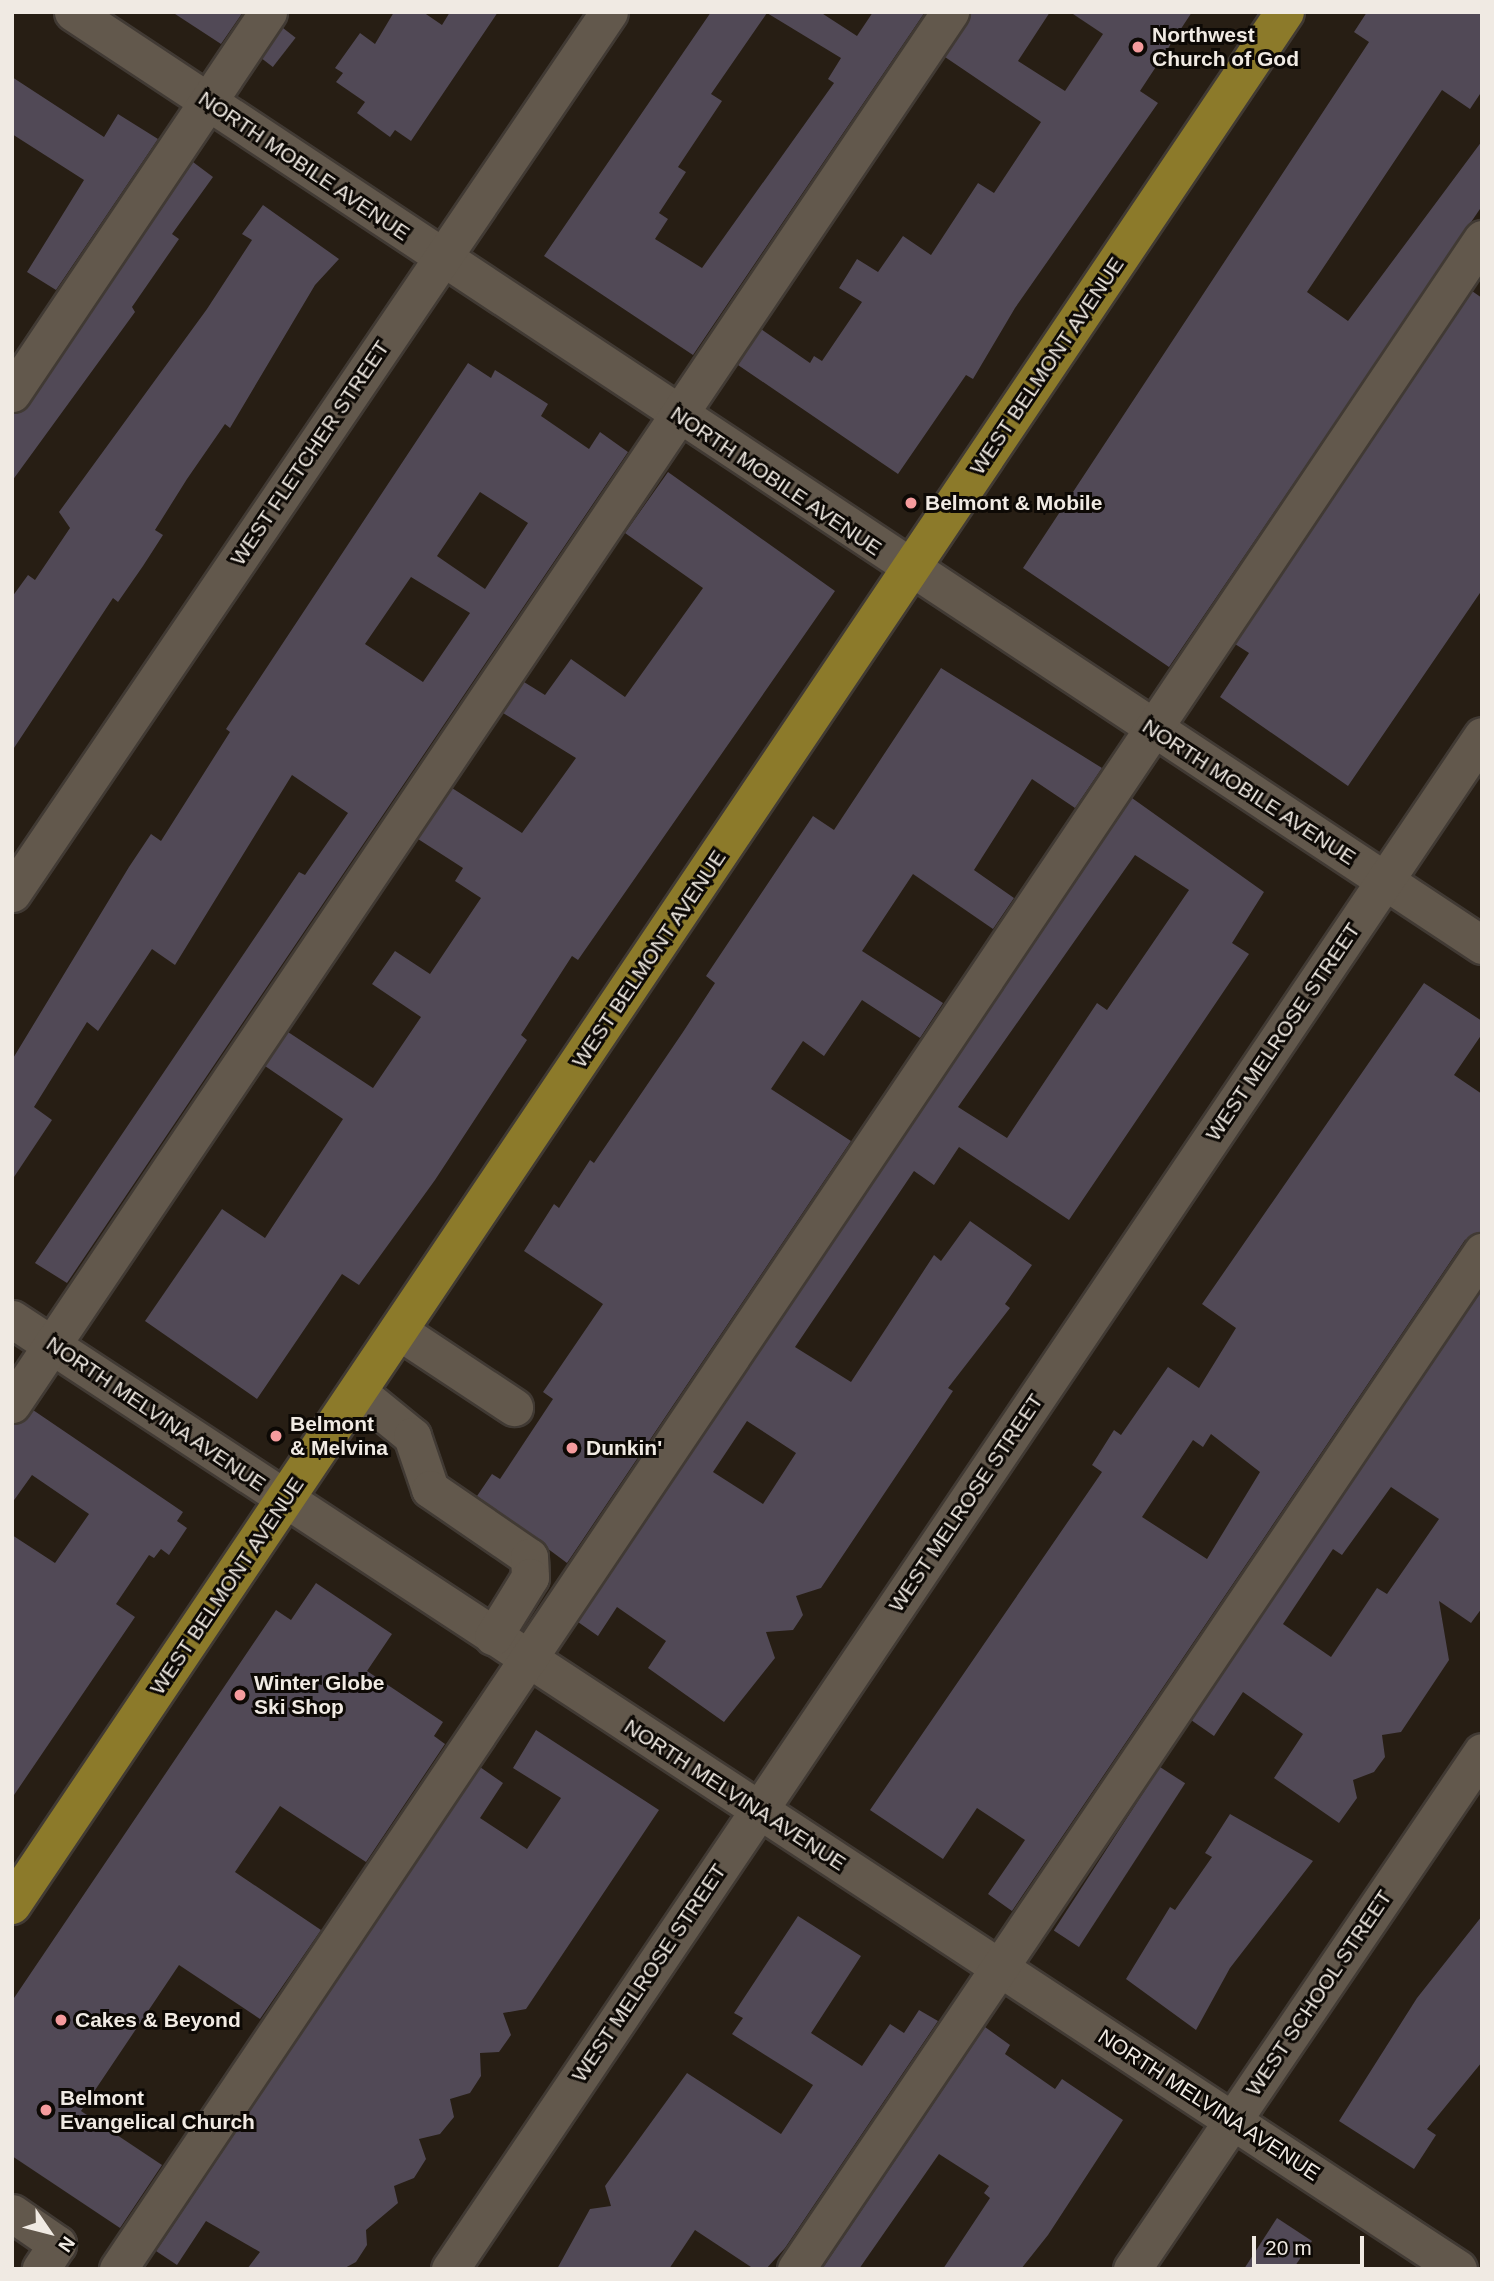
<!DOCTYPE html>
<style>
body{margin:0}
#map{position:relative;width:1494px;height:2281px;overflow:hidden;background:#271e14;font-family:Helvetica,sans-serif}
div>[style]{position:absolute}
.building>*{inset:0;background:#514956;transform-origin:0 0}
.roads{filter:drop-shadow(2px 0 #413a34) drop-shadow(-2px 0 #413a34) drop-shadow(0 2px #413a34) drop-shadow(0 -2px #413a34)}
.minor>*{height:37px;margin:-18.5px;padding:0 18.5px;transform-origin:18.5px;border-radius:18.5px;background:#62584c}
.major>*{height:38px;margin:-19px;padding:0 19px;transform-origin:19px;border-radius:19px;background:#8c7a2a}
.dots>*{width:19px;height:19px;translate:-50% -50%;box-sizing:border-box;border:4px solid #0d0905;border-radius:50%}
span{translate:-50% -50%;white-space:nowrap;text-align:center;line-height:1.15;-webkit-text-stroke:6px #0d0905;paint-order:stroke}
.poi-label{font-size:21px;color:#f0eae3;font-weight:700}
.left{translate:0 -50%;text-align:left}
.street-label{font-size:21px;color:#f0eae3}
.frame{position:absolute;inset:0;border:14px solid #f0eae3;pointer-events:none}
.north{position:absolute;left:14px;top:2197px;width:70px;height:70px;-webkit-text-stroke:5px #0d0905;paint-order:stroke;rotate:125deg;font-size:19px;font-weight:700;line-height:28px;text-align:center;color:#f0eae3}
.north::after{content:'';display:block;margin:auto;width:24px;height:32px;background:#f0eae3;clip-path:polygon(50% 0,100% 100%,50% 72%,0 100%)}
.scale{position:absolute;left:1252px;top:2236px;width:112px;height:32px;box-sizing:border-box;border:4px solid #f0eae3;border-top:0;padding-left:9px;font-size:21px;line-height:24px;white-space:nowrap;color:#f0eae3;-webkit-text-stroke:5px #0d0905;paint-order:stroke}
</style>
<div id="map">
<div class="building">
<i style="clip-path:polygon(172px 12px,243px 12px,221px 44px)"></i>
<i style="clip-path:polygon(394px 12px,423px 12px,442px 25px,450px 12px,498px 12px,411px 141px,395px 130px,390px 137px,357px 113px,365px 102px,336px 82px,343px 73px,335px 68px,360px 33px,375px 44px)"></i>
<i style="clip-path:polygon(evenodd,711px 12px,820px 12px,857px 36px,873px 12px,925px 12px,693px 355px,544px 256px,711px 12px,767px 13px,841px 58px,828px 79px,834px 83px,702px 268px,655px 239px,668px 219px,659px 213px,686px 172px,678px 167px,722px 101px,711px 94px,767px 13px)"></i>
<i style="clip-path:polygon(971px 12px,1050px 12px,1018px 61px,1065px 91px,1103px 34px,1070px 12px,1192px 12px,1140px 91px,1158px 103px,1015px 308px,973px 379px,966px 375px,898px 474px,738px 365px,761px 329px,810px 363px,814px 356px,822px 361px,862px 302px,839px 288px,857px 259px,878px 272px,903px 236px,931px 255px,978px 183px,994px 193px,1041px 122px,945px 57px)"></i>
<i style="clip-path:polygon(1367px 12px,1482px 12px,1482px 91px,1470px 109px,1442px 90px,1307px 292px,1348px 321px,1482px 141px,1482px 206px,1169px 667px,1023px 568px,1369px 42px,1354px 32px)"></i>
<i style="left:283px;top:28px;width:16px;height:37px;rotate:38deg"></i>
<i style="clip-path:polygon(12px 77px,104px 137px,118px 114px,158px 139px,56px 290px,27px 272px,84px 180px,12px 134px)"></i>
<i style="clip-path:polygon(193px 162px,213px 177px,172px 234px,179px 239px,132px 307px,135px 312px,12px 481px,12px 414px,29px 405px)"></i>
<i style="clip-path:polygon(263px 205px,339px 259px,315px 285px,230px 428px,225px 424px,187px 479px,155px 530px,163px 535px,143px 566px,118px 602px,113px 598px,12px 751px,12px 597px,28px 575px,35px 580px,70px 528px,59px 512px,207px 309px,252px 240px,242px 234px)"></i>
<i style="clip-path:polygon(1472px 291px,1482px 298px,1482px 590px,1348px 786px,1220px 697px,1249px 653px,1235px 644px)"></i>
<i style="clip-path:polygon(evenodd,468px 363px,491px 378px,495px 370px,548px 404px,541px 416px,589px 449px,600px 432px,628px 452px,67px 1283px,35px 1263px,299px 872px,305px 875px,348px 813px,292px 775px,175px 965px,152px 949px,98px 1031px,87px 1022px,34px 1107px,52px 1120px,12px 1180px,12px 1060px,129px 867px,151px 834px,161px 841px,230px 732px,226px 729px,468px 363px,480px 492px,528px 523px,485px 589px,437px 556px,480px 492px,468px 363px,411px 577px,470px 613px,423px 682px,365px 644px,411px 577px)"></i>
<i style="clip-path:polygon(668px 472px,835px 591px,578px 960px,572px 956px,521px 1035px,527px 1040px,435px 1180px,359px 1285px,342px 1274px,257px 1399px,145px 1321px,222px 1209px,265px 1238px,343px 1119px,265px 1066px,288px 1032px,373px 1088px,421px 1017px,372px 984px,395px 951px,430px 974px,481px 898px,455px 881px,463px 868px,418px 839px,452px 788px,522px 833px,576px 758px,503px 713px,524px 682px,545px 695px,571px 659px,625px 697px,703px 588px,625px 533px)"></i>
<i style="clip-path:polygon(941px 668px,1102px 768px,1075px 808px,1032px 779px,974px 870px,1014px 898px,993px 929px,913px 874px,862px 951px,943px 1003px,920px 1038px,862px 1000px,824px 1056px,803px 1041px,771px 1089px,851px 1141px,567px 1563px,477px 1496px,492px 1474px,500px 1479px,553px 1399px,543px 1392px,603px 1304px,524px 1251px,554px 1204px,559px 1208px,590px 1160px,594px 1163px,683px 1032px,715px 983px,706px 976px,813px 816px,834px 830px)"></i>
<i style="clip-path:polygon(evenodd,1132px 798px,1264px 892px,1232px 943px,1249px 954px,1069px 1220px,959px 1147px,934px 1185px,914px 1171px,795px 1347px,851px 1382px,934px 1255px,941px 1261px,970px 1221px,1032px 1265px,1005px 1304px,1010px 1308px,948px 1388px,953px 1391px,821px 1588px,796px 1596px,803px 1615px,793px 1630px,766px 1632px,775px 1658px,724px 1722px,648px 1668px,666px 1641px,617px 1607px,598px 1636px,578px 1622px,1132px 798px,1135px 855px,1189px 890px,1107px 1010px,1097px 1003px,1007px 1138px,958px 1107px,1135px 855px,1132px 798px,747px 1421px,796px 1453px,763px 1504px,713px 1472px,747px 1421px)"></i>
<i style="clip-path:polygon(evenodd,1424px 983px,1482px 1021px,1482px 1034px,1454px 1075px,1482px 1094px,1482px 1231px,1465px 1240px,1012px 1911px,988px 1894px,1025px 1840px,977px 1808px,943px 1859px,870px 1810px,1102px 1472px,1092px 1465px,1114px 1430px,1121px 1435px,1168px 1367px,1199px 1388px,1236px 1328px,1202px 1304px,1424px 983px,1211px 1434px,1260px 1472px,1207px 1559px,1142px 1517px,1193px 1440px,1203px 1447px,1211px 1434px)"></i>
<i style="clip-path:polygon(evenodd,1482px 1290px,1482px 1608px,1471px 1623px,1439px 1601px,1449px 1660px,1401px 1732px,1382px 1735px,1385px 1757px,1374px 1772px,1353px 1780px,1357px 1798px,1339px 1823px,1274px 1778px,1303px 1734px,1243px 1692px,1214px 1736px,1191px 1720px,1482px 1290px,1391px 1487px,1439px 1519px,1387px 1594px,1377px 1588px,1331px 1657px,1283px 1624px,1333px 1549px,1342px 1555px,1391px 1487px)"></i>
<i style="clip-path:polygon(33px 1410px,183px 1512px,177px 1521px,187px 1528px,169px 1555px,161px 1549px,154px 1558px,149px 1555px,116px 1604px,135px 1617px,12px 1798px,12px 1535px,55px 1563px,89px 1514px,32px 1475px,12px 1503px,12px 1426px)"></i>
<i style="clip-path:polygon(316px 1583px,392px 1634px,367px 1671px,443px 1722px,434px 1736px,445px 1744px,366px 1862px,280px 1806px,235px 1872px,321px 1930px,260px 2019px,179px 1965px,81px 2111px,162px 2165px,120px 2228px,12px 2156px,12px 2001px,276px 1610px,291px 1620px)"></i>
<i style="clip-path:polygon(536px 1730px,659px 1810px,526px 2009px,503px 2013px,511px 2035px,499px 2052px,480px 2053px,481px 2076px,470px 2093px,450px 2099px,454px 2117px,440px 2134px,419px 2139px,426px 2159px,414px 2178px,394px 2186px,398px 2203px,366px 2230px,367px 2245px,356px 2262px,343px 2269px,247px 2269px,260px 2252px,206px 2221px,177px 2265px,156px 2251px,480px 1767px,503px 1783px,480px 1818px,527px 1849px,561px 1798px,513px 1768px)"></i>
<i style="left:1160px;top:1767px;width:30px;height:195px;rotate:33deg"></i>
<i style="clip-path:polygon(1230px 1814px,1313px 1861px,1230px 1968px,1196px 2030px,1126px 1979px,1170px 1907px,1175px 1910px,1212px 1857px,1205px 1853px)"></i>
<i style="clip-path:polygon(798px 1916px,861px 1956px,811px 2033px,862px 2066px,890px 2024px,904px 2033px,919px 2010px,938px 2021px,785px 2248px,766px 2269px,754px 2269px,695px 2230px,669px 2269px,557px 2269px,590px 2209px,611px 2206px,605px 2186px,687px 2073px,781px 2134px,813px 2085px,732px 2034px,743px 2018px,734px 2013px)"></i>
<i style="clip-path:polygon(1482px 1916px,1482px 2062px,1427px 2129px,1436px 2135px,1414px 2169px,1339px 2121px,1417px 1998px)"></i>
<i style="clip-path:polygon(985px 2027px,1010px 2045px,1005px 2054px,1055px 2089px,1062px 2079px,1123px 2120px,1048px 2235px,1021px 2269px,943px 2269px,990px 2198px,984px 2193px,989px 2186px,939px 2154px,859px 2269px,822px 2269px)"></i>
<i style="clip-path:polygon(1277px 2218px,1312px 2241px,1293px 2269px,1244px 2269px)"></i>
</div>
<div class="roads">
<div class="minor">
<i style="left:73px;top:12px;width:1690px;rotate:33.51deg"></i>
<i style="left:12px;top:393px;width:459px;rotate:-56.1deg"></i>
<i style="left:12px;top:893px;width:1064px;rotate:-55.88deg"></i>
<i style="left:12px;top:1319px;width:1730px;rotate:33.3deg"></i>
<i style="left:399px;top:1331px;width:138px;rotate:33.5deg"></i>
<i style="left:358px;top:1392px;width:70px;rotate:39.2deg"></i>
<i style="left:412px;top:1436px;width:56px;rotate:71.2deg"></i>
<i style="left:430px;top:1489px;width:120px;rotate:34.5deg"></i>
<i style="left:529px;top:1557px;width:20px;rotate:87deg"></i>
<i style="left:530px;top:1577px;width:70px;rotate:121.7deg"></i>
<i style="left:12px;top:1404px;width:1679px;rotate:-56.03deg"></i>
<i style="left:12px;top:2213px;width:55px;rotate:34.6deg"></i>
<i style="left:57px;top:2244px;width:30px;rotate:123deg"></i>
<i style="left:118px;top:2269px;width:2446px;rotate:-56.1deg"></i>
<i style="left:450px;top:2269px;width:1848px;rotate:-56.05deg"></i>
<i style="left:796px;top:2269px;width:1227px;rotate:-56deg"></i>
<i style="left:1132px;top:2269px;width:624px;rotate:-55.9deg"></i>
</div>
<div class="major">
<i style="left:12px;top:1905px;width:2281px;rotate:-56.08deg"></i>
</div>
</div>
<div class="dots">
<i style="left:1138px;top:47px;background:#f59b9d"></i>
<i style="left:911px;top:503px;background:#f59b9d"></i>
<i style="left:276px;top:1436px;background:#f59b9d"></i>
<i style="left:572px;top:1448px;background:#f59b9d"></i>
<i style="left:240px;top:1695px;background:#f59b9d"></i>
<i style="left:61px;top:2020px;background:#f59b9d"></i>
<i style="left:46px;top:2110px;background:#f59b9d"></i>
</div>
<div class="poi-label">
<span class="left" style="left:1152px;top:47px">Northwest<br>Church of God</span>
<span class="left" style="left:925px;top:503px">Belmont &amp; Mobile</span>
<span class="left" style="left:290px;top:1436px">Belmont<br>&amp; Melvina</span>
<span class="left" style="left:586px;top:1448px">Dunkin'</span>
<span class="left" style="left:254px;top:1695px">Winter Globe<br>Ski Shop</span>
<span class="left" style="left:75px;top:2020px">Cakes &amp; Beyond</span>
<span class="left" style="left:60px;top:2110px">Belmont<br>Evangelical Church</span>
</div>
<div class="street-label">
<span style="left:304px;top:166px;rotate:34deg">NORTH MOBILE AVENUE</span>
<span style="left:1047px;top:366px;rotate:-56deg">WEST BELMONT AVENUE</span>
<span style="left:310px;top:453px;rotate:-56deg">WEST FLETCHER STREET</span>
<span style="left:776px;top:481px;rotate:34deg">NORTH MOBILE AVENUE</span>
<span style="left:1249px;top:792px;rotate:33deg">NORTH MOBILE AVENUE</span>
<span style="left:649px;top:959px;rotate:-56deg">WEST BELMONT AVENUE</span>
<span style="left:1283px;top:1032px;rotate:-56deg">WEST MELROSE STREET</span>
<span style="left:156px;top:1414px;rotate:34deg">NORTH MELVINA AVENUE</span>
<span style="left:966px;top:1503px;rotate:-56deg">WEST MELROSE STREET</span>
<span style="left:227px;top:1586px;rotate:-56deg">WEST BELMONT AVENUE</span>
<span style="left:735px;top:1795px;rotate:33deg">NORTH MELVINA AVENUE</span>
<span style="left:649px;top:1973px;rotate:-56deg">WEST MELROSE STREET</span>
<span style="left:1319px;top:1993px;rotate:-56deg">WEST SCHOOL STREET</span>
<span style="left:1209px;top:2105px;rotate:33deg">NORTH MELVINA AVENUE</span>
</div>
<div class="frame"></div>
<div class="north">N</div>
<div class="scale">20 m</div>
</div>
